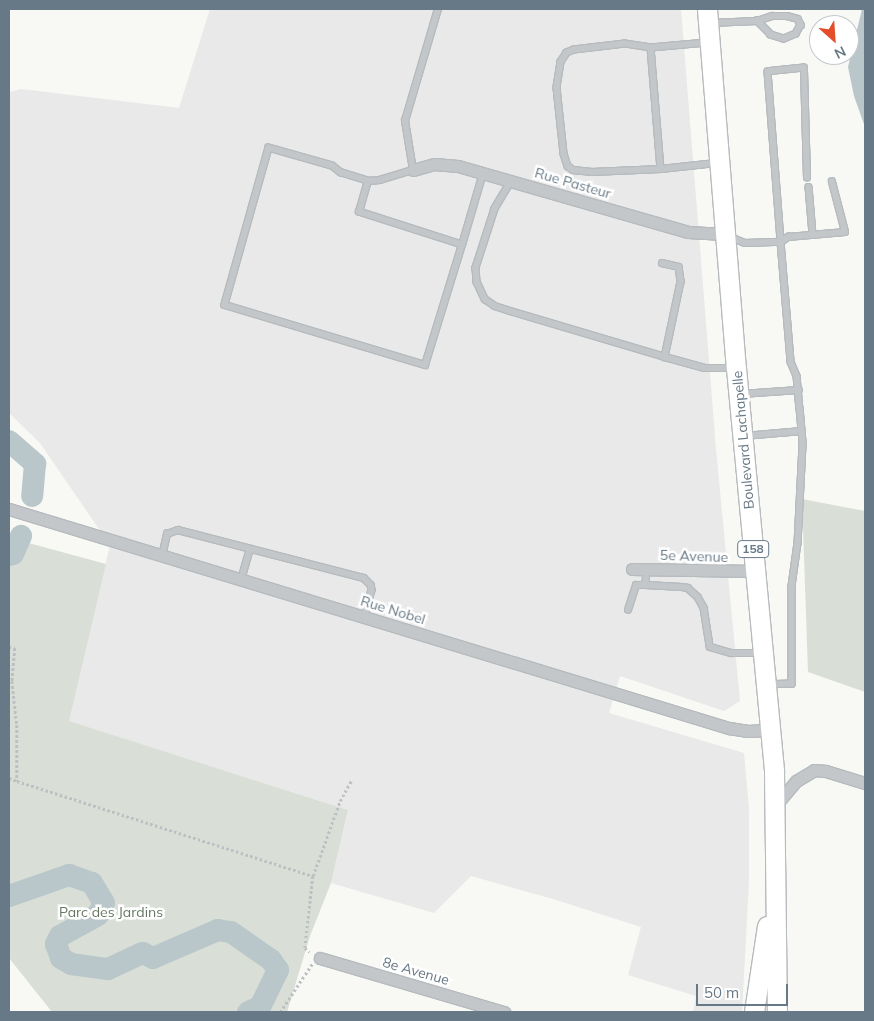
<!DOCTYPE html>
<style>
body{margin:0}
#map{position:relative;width:874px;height:1021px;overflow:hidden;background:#f8f8f5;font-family:Mulish,sans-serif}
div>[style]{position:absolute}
.built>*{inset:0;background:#e8e9e8}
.green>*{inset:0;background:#d9dfd6}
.water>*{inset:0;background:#b9c7ca}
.river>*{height:22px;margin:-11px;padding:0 11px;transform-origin:11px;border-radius:11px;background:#b9c7ca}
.path>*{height:2.5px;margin-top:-1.25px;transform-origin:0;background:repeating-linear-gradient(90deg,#bdc0c2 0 2.5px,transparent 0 5px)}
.roads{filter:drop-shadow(1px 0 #b6bbbe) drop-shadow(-1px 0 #b6bbbe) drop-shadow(0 1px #b6bbbe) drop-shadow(0 -1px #b6bbbe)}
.service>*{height:5.5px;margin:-2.75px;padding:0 2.75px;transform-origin:2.75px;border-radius:2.75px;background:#c3c7ca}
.minor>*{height:11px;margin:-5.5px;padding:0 5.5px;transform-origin:5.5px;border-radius:5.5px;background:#c3c7ca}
.primary>*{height:19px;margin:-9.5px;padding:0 9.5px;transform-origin:9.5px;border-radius:9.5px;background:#fff}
span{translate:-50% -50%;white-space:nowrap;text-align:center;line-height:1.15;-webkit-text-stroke:5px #fff;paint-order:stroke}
.shield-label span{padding:1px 4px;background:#fff;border:1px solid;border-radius:4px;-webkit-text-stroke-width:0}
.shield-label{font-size:12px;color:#677986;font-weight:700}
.street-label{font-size:14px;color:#677986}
.park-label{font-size:14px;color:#667862}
.frame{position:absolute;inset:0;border:10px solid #677986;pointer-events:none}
.north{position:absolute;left:809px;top:15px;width:50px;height:50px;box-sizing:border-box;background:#fff;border:1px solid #c2c9cf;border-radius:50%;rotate:154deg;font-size:14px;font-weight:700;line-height:20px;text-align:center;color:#677986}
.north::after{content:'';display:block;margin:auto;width:18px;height:22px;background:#e34e29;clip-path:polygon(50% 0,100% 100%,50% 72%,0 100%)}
.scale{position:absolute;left:696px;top:984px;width:92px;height:22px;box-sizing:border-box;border:2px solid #677986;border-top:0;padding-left:6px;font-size:15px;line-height:18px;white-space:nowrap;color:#677986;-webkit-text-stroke:4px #fff;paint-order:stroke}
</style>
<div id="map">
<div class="built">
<i style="clip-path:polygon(210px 9px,681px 9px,716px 449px,740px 701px,724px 711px,620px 676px,609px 713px,744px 753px,749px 809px,749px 881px,742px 1012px,693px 1012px,696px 996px,628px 975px,641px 927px,553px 899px,471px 876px,434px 913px,331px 883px,348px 810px,68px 721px,110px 545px,40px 443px,9px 413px,9px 92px,21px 89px,179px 108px)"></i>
</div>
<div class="green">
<i style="clip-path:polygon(802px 499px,865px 511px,865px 692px,808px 672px)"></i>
<i style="clip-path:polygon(25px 542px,106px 564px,69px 721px,348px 810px,331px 883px,310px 936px,287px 1012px,52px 1012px,9px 958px,9px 550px)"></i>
</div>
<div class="water">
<i style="clip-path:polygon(862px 9px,865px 9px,865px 127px,854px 96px,848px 67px)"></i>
</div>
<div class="river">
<i style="left:9px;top:441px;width:35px;rotate:41deg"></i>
<i style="left:35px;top:464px;width:32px;rotate:95deg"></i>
<i style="left:9px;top:555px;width:4px;rotate:-14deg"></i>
<i style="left:13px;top:554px;width:20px;rotate:-66deg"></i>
<i style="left:9px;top:896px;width:64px;rotate:-19.3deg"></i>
<i style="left:69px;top:875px;width:24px;rotate:19deg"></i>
<i style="left:92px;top:883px;width:23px;rotate:59deg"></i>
<i style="left:104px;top:903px;width:13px;rotate:117deg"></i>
<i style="left:98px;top:915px;width:43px;rotate:151.1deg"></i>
<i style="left:60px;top:936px;width:9px;rotate:117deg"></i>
<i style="left:56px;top:944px;width:15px;rotate:70deg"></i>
<i style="left:61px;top:958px;width:12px;rotate:31deg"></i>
<i style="left:71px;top:964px;width:37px;rotate:8deg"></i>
<i style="left:108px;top:969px;width:38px;rotate:-25deg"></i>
<i style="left:143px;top:953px;width:11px;rotate:27deg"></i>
<i style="left:153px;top:958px;width:71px;rotate:-23.3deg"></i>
<i style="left:218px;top:930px;width:13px;rotate:9deg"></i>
<i style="left:231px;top:932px;width:49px;rotate:35deg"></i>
<i style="left:271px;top:960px;width:12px;rotate:55deg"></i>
<i style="left:278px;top:970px;width:41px;rotate:115.9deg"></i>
<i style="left:260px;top:1007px;width:13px;rotate:157deg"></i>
</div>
<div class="path">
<i style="left:9px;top:647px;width:6px;rotate:9deg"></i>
<i style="left:15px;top:648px;width:33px;rotate:95deg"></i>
<i style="left:12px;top:681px;width:44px;rotate:83.5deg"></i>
<i style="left:17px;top:725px;width:56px;rotate:90deg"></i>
<i style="left:17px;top:781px;width:311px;rotate:17.8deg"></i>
<i style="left:313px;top:876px;width:72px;rotate:96.3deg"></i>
<i style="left:305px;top:948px;width:6px;rotate:39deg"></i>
<i style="left:9px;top:778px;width:9px;rotate:21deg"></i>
<i style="left:313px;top:876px;width:80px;rotate:-70.2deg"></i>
<i style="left:340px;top:801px;width:23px;rotate:-61deg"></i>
<i style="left:280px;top:1012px;width:58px;rotate:-56.3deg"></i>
</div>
<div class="roads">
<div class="service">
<i style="left:710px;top:23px;width:47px;rotate:-2.4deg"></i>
<i style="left:757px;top:21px;width:16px;rotate:-18deg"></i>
<i style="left:772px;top:16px;width:15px"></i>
<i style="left:787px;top:16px;width:11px;rotate:15deg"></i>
<i style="left:798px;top:19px;width:7px;rotate:63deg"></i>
<i style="left:801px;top:25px;width:10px;rotate:119deg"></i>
<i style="left:796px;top:34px;width:13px;rotate:157deg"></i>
<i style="left:784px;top:39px;width:14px;rotate:-163deg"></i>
<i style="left:771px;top:35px;width:20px;rotate:-135deg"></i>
<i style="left:707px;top:43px;width:56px;rotate:174.9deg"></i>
<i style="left:651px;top:48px;width:121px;rotate:85.3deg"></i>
<i style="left:661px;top:169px;width:55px;rotate:-6.2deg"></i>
<i style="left:651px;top:48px;width:26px;rotate:-171deg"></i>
<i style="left:625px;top:44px;width:51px;rotate:173.3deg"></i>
<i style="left:574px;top:50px;width:8px;rotate:157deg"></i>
<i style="left:567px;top:53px;width:11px;rotate:124deg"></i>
<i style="left:561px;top:62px;width:26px;rotate:99deg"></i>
<i style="left:557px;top:88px;width:66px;rotate:83.9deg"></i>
<i style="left:564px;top:154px;width:13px;rotate:72deg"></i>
<i style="left:568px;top:166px;width:6px;rotate:39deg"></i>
<i style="left:573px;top:170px;width:19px;rotate:6deg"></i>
<i style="left:592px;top:172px;width:69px;rotate:-2.5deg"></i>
<i style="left:807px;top:178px;width:110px;rotate:-91.6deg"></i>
<i style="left:804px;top:68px;width:36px;rotate:174deg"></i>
<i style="left:768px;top:72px;width:170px;rotate:85.6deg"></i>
<i style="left:781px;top:242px;width:9px;rotate:-36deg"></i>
<i style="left:788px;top:237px;width:57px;rotate:-5deg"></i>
<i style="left:845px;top:232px;width:52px;rotate:-104.6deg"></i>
<i style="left:509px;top:180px;width:7px;rotate:98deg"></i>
<i style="left:508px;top:187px;width:26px;rotate:121deg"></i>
<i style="left:495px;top:209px;width:62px;rotate:107.9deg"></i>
<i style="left:476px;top:268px;width:14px;rotate:86deg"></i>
<i style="left:477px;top:282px;width:19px;rotate:65deg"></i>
<i style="left:485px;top:299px;width:12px;rotate:35deg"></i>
<i style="left:495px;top:306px;width:16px;rotate:18deg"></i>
<i style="left:510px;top:311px;width:162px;rotate:16.5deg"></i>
<i style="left:368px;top:181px;width:12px;rotate:-5deg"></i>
<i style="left:380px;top:180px;width:34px;rotate:-17deg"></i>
<i style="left:413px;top:170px;width:50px;rotate:-99.3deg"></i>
<i style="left:405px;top:121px;width:117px;rotate:-73.6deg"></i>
<i style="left:809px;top:187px;width:48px;rotate:85.2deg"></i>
<i style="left:728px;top:236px;width:18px;rotate:22deg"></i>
<i style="left:745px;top:243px;width:36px;rotate:-2deg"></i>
<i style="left:781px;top:242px;width:120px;rotate:85.2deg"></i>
<i style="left:791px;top:362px;width:15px;rotate:67deg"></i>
<i style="left:797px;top:376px;width:32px;rotate:85deg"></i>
<i style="left:800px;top:408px;width:37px;rotate:85deg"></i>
<i style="left:803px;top:445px;width:98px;rotate:92.9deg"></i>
<i style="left:798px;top:543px;width:43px;rotate:97.9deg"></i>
<i style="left:792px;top:586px;width:98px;rotate:90deg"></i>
<i style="left:792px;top:684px;width:24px;rotate:178deg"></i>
<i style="left:462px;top:245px;width:108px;rotate:-162.2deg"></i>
<i style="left:359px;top:212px;width:32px;rotate:-74deg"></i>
<i style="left:368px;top:181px;width:28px;rotate:-163deg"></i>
<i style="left:341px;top:173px;width:11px;rotate:-142deg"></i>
<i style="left:332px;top:166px;width:66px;rotate:-164.1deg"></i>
<i style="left:269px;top:148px;width:163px;rotate:105.7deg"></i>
<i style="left:225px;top:305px;width:209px;rotate:16.7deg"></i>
<i style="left:425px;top:365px;width:126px;rotate:-72.9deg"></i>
<i style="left:462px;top:245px;width:75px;rotate:-73.7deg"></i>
<i style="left:662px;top:263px;width:17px;rotate:13deg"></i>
<i style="left:679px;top:267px;width:15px;rotate:82deg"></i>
<i style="left:681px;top:282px;width:77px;rotate:102deg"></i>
<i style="left:665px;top:357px;width:41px;rotate:15.4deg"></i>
<i style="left:705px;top:368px;width:29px"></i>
<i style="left:741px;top:394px;width:58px;rotate:-3.9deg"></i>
<i style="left:744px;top:436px;width:58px;rotate:-4.9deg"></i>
<i style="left:162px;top:556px;width:23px;rotate:-77deg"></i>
<i style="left:167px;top:534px;width:12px;rotate:-20deg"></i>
<i style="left:178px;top:530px;width:192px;rotate:14.5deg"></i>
<i style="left:364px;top:578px;width:10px;rotate:45deg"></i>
<i style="left:371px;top:585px;width:5px;rotate:79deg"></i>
<i style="left:372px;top:590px;width:28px;rotate:105deg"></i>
<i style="left:647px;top:569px;width:16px;rotate:94deg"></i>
<i style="left:646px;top:585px;width:36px;rotate:3deg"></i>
<i style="left:682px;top:587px;width:6px;rotate:9deg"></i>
<i style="left:688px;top:588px;width:13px;rotate:42deg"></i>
<i style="left:698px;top:597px;width:13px;rotate:61deg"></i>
<i style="left:704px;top:608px;width:39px;rotate:81deg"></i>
<i style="left:710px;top:647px;width:22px;rotate:16deg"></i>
<i style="left:731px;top:653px;width:29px"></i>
<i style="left:241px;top:580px;width:32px;rotate:-74deg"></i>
<i style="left:628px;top:610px;width:26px;rotate:-72deg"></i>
<i style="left:636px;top:585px;width:10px"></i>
</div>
<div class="minor">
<i style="left:413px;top:170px;width:22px;rotate:-16deg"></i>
<i style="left:434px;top:164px;width:24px;rotate:5deg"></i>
<i style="left:458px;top:166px;width:239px;rotate:16deg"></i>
<i style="left:688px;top:232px;width:36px;rotate:3deg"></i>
<i style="left:9px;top:509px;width:753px;rotate:16.92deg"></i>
<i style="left:729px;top:728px;width:19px;rotate:9deg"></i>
<i style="left:748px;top:731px;width:22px;rotate:-3deg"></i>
<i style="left:632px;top:569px;width:123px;rotate:0.9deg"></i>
<i style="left:775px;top:806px;width:33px;rotate:-50deg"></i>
<i style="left:796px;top:781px;width:21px;rotate:-31deg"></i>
<i style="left:814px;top:770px;width:12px;rotate:5deg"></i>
<i style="left:826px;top:771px;width:41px;rotate:17.1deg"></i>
<i style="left:320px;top:958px;width:192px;rotate:16.4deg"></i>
</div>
<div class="primary">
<i style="left:707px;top:9px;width:360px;rotate:85.4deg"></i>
<i style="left:736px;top:368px;width:406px;rotate:84.6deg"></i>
<i style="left:774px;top:772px;width:240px;rotate:89.3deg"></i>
<i style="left:754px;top:1012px;width:87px;rotate:-81.4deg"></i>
</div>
</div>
<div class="shield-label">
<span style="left:753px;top:549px">158</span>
</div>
<div class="street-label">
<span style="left:573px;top:183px;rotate:16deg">Rue Pasteur</span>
<span style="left:743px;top:440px;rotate:-95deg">Boulevard Lachapelle</span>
<span style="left:694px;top:556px;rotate:2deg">5e Avenue</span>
<span style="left:393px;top:610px;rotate:17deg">Rue Nobel</span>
<span style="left:416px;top:971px;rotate:16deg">8e Avenue</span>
</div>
<div class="park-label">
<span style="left:111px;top:912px">Parc des Jardins</span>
</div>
<div class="frame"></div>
<div class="north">N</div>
<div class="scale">50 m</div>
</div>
